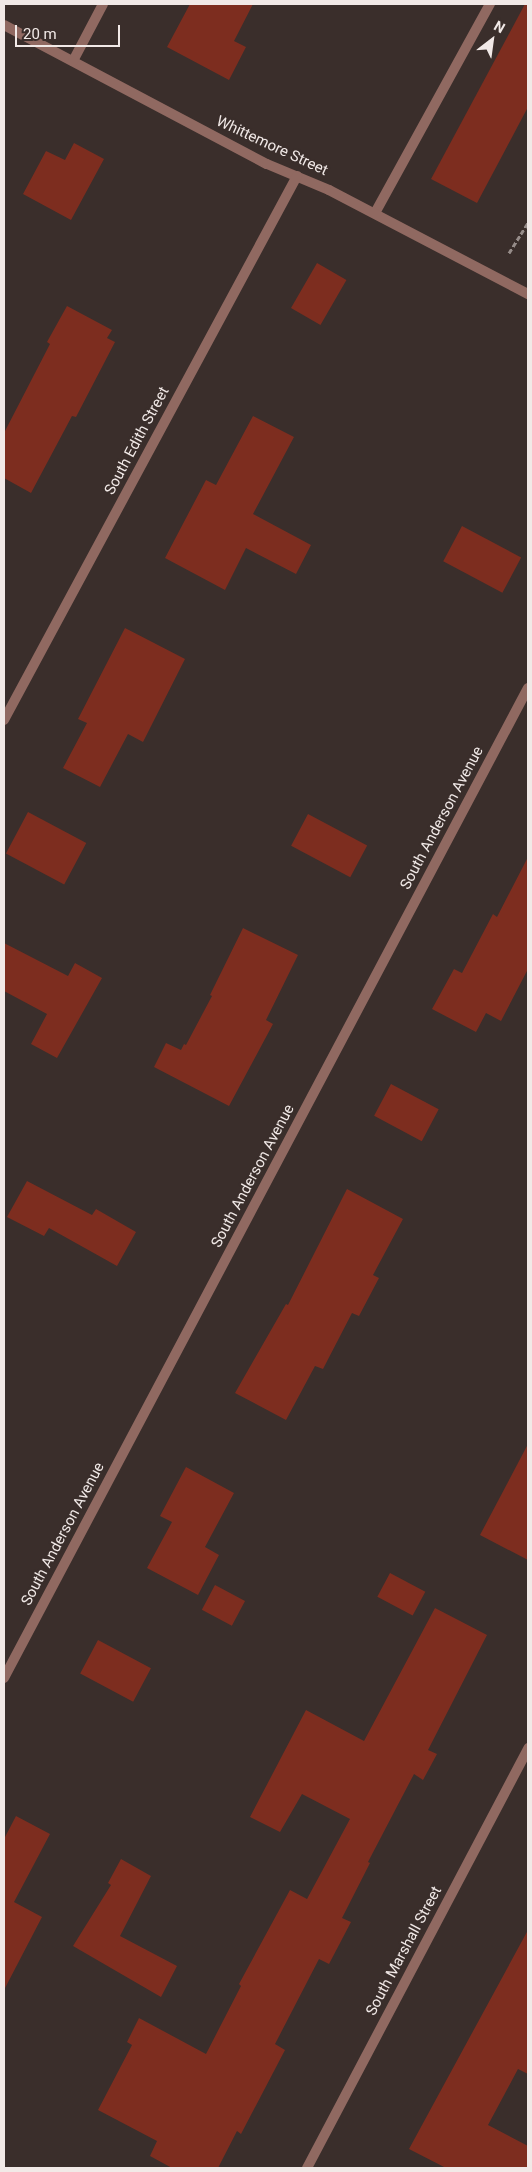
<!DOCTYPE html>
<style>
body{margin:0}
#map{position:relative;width:532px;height:2172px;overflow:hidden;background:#3a2e2b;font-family:Roboto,sans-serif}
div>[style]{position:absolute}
.building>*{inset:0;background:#7d2d1f;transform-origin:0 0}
.path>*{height:3px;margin-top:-1.5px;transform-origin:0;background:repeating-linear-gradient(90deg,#968c89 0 5px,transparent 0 7.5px)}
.service>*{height:10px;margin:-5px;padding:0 5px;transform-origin:5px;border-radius:5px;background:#906961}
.minor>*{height:10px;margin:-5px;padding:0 5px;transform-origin:5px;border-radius:5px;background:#906961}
span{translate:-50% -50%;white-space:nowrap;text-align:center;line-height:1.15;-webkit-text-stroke:4px #3a2e2b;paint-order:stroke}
.street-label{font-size:15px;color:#f1e9e7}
.frame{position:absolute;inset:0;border:5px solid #f1e9e7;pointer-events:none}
.north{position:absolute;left:467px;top:15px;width:50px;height:50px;-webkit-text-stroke:4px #3a2e2b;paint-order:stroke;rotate:30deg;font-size:14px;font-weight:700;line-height:20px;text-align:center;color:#f1e9e7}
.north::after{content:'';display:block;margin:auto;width:18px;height:22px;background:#f1e9e7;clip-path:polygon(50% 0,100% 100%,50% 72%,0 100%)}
.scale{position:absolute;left:15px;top:25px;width:105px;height:22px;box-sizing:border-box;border:2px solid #f1e9e7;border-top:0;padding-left:6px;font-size:15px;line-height:18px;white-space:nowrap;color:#f1e9e7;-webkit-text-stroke:4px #3a2e2b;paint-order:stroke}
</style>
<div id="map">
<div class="building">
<i style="clip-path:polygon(190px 4px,253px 4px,234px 41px,246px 47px,229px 80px,167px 47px)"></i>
<i style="clip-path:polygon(525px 4px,528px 4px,528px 107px,477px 203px,431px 179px)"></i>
<i style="clip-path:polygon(74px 143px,104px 159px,71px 220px,23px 194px,46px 151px,65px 160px)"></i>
<i style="left:317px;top:263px;width:34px;height:52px;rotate:30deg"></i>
<i style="clip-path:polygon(67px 306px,112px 330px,107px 338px,115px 342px,76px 417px,72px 416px,31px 493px,4px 478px,4px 433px,50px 344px,47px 342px)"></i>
<i style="clip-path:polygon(253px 416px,294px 437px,253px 514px,311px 545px,296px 574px,246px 548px,225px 590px,165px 558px,206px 480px,216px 485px)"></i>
<i style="left:462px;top:526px;width:67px;height:40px;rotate:28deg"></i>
<i style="clip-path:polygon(125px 628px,185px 659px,143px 742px,128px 734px,100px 787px,63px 768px,87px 723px,78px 719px)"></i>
<i style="left:28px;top:812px;width:66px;height:47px;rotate:28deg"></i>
<i style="left:308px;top:814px;width:67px;height:36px;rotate:28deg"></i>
<i style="clip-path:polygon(528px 857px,528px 969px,501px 1021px,486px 1013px,476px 1032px,432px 1009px,454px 969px,462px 973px,493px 914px,497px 917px)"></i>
<i style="clip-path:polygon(243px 928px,298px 955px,266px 1020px,273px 1024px,229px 1106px,154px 1067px,166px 1043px,181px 1050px,184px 1044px,186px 1045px,212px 996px,210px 995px)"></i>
<i style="clip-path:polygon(4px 943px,68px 976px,75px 963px,102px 978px,57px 1058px,31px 1044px,47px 1014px,4px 991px)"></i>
<i style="left:391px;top:1084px;width:54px;height:36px;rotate:28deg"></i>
<i style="clip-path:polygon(27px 1181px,92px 1215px,96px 1209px,136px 1232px,117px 1266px,49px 1228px,44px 1236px,7px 1217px)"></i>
<i style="clip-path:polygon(347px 1189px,403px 1219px,373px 1275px,379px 1278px,359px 1316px,352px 1313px,323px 1369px,315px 1366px,286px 1420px,235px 1393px,286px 1304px,288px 1305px)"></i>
<i style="clip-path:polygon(528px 1444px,528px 1560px,480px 1535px)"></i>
<i style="clip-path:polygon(186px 1467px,234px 1493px,205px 1547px,219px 1555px,198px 1595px,147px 1568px,172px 1522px,160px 1516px)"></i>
<i style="left:390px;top:1573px;width:40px;height:27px;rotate:28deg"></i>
<i style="left:215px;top:1585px;width:34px;height:28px;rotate:28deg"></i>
<i style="clip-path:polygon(435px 1608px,487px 1635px,428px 1750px,437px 1754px,423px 1780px,414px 1774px,368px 1862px,370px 1863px,342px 1918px,351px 1922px,329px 1964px,319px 1959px,275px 2044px,285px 2050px,241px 2134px,237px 2131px,218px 2168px,172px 2168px,150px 2156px,157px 2141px,98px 2110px,132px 2045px,127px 2042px,139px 2018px,206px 2054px,241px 1986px,239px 1984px,290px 1890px,307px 1899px,350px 1819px,302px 1794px,280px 1832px,250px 1817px,306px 1710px,364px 1741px)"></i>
<i style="left:98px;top:1640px;width:60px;height:38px;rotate:28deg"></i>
<i style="clip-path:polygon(16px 1816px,50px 1834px,14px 1902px,42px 1917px,4px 1990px,4px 1839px)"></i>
<i style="clip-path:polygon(121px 1859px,151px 1876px,120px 1936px,177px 1966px,161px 1997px,73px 1946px,111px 1885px,108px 1883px)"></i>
<i style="clip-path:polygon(528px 1930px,528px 2074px,518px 2069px,488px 2125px,528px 2146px,528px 2168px,446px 2168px,409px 2149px)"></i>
</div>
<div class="path">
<i style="left:509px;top:253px;width:36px;rotate:-58deg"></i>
</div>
<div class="service">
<i style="left:375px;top:213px;width:239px;rotate:-61.2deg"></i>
</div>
<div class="minor">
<i style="left:4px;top:25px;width:297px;rotate:27.9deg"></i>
<i style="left:267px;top:164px;width:67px;rotate:22.8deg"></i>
<i style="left:329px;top:190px;width:225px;rotate:27.6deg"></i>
<i style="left:73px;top:61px;width:64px;rotate:-62.2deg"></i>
<i style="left:4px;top:720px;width:618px;rotate:-61.69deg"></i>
<i style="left:4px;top:1678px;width:1120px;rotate:-62.11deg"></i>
<i style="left:307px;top:2168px;width:475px;rotate:-62.2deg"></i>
</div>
<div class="street-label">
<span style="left:272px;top:146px;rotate:25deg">Whittemore Street</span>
<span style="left:137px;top:441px;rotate:-62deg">South Edith Street</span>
<span style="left:442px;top:818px;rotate:-62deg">South Anderson Avenue</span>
<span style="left:253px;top:1176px;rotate:-62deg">South Anderson Avenue</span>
<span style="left:63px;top:1534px;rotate:-62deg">South Anderson Avenue</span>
<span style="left:404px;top:1951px;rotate:-62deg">South Marshall Street</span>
</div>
<div class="frame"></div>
<div class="north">N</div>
<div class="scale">20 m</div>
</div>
